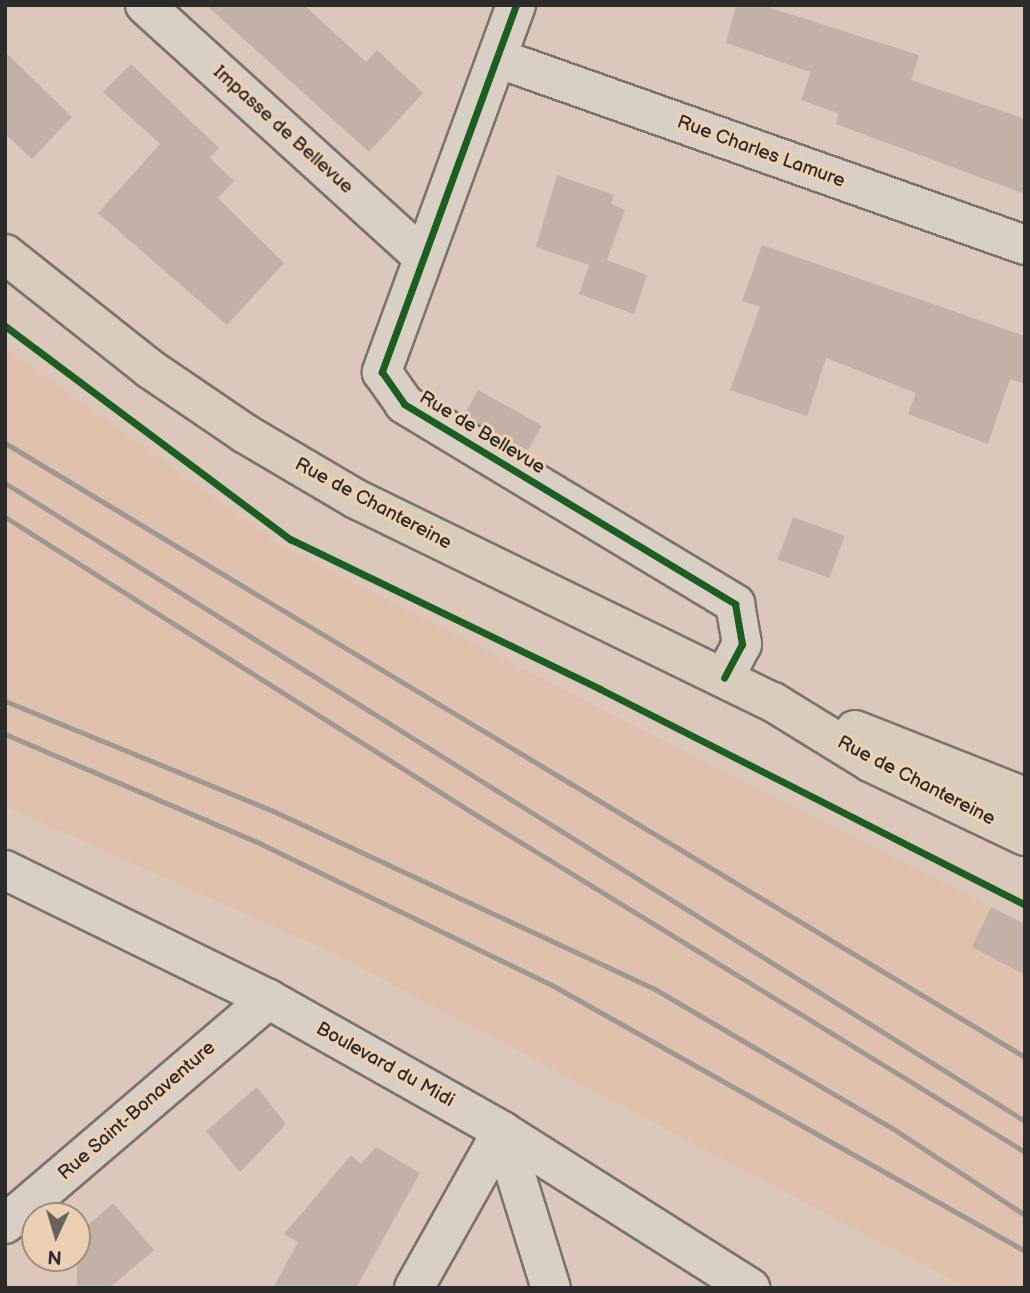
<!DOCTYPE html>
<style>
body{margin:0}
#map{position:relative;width:1030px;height:1293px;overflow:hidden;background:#dbc8ba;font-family:"Balsamiq Sans",sans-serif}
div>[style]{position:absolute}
.built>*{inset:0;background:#e0c1ae}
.building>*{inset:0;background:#c3b1a8;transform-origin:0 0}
.roads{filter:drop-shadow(2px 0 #7a726b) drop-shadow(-2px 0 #7a726b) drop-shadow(0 2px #7a726b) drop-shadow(0 -2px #7a726b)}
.minor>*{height:38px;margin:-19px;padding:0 19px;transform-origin:19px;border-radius:19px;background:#dacfc4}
.major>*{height:38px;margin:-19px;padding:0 19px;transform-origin:19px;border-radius:19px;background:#d8cdba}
.rail>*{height:5px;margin:-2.5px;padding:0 2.5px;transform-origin:2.5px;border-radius:2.5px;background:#9f9790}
.cycleway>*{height:7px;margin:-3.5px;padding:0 3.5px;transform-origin:3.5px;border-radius:3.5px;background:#1b5e20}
span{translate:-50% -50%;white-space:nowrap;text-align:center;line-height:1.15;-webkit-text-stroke:6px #edd0b3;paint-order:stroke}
.street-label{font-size:19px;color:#2b2b2b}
.frame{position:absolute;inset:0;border:7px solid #2b2b2b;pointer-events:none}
.north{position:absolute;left:21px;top:1202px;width:70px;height:70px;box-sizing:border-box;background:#edd0b3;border:2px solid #9f8e7d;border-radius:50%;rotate:184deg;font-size:19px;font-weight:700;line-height:28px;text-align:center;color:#2b2b2b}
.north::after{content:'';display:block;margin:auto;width:24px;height:32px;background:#69625d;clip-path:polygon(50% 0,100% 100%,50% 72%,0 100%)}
</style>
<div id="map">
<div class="built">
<i style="clip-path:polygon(5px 347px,283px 547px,1025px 924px,1025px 1288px,967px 1288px,333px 953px,5px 806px)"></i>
</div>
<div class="building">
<i style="clip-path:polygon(206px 5px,304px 5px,366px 62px,377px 50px,423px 93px,369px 152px)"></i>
<i style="clip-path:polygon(736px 5px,761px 5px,919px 55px,911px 80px,1025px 119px,1025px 194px,836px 124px,838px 113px,801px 100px,811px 72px,726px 43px)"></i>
<i style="clip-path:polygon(5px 52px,72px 117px,32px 159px,5px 134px)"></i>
<i style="clip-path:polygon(131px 64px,219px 148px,210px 158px,234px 181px,218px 198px,284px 263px,227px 325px,98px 213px,160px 144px,103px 92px)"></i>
<i style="clip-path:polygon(557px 175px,614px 195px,611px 204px,625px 210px,607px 260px,647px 275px,634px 314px,579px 294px,589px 265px,536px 247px)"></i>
<i style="clip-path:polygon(762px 245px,1025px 336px,1025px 384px,1010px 379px,988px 444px,908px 414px,916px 393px,826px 358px,807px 416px,730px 390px,760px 307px,742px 301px)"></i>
<i style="left:478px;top:390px;width:73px;height:29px;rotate:29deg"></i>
<i style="left:793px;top:517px;width:55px;height:45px;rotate:20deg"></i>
<i style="clip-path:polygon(991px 907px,1025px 924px,1025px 975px,972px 947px)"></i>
<i style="clip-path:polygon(257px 1087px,286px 1124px,240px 1172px,206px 1131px)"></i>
<i style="clip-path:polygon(376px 1147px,420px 1173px,356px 1288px,273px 1288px,298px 1242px,284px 1234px,351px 1155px,361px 1164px)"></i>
<i style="clip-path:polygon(113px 1203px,154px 1250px,109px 1288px,77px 1288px,77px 1235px)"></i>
</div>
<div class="roads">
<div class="minor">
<i style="left:145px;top:5px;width:372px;rotate:42.2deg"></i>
<i style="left:516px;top:5px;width:391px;rotate:110.1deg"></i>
<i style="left:382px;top:372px;width:39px;rotate:55deg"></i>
<i style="left:404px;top:404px;width:387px;rotate:31.1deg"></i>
<i style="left:735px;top:604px;width:41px;rotate:80.1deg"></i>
<i style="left:742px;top:644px;width:38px;rotate:118deg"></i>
<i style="left:497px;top:58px;width:560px;rotate:19.5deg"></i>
<i style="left:5px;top:870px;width:293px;rotate:26.1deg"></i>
<i style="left:268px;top:999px;width:269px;rotate:29.4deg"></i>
<i style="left:502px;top:1131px;width:294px;rotate:32.3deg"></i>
<i style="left:502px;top:1131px;width:164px;rotate:72.7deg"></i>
<i style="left:5px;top:1224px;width:346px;rotate:-40.5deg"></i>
<i style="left:414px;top:1288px;width:180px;rotate:-60.7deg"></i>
</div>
<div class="major">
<i style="left:5px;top:254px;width:185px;rotate:38.4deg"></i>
<i style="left:150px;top:369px;width:114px;rotate:34.2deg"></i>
<i style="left:244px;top:433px;width:130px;rotate:30.5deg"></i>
<i style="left:356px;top:499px;width:464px;rotate:26deg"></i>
<i style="left:773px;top:702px;width:114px;rotate:31.7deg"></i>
<i style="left:870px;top:762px;width:172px;rotate:25.5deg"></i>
<i style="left:855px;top:730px;width:183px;rotate:21.5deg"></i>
</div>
</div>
<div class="rail">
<i style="left:5px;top:443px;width:1191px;rotate:31.05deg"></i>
<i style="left:5px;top:483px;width:1203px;rotate:32.03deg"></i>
<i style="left:5px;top:517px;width:554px;rotate:32.31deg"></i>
<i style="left:473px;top:813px;width:648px;rotate:31.56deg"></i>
<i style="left:5px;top:701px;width:287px;rotate:22.3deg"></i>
<i style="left:271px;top:810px;width:421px;rotate:25deg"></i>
<i style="left:653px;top:988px;width:277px;rotate:30.4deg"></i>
<i style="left:892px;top:1128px;width:159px;rotate:33.2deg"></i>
<i style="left:5px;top:734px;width:272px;rotate:23.2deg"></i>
<i style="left:255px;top:841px;width:328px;rotate:25.9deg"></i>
<i style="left:550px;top:984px;width:545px;rotate:29.34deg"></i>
</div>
<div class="cycleway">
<i style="left:516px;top:5px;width:391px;rotate:110.1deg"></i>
<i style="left:382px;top:372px;width:39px;rotate:55deg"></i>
<i style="left:404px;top:404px;width:387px;rotate:31.1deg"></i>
<i style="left:735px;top:604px;width:41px;rotate:80.1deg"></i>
<i style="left:742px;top:644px;width:38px;rotate:118deg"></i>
<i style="left:5px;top:326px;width:356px;rotate:36.8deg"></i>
<i style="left:290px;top:539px;width:344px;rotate:25.8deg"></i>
<i style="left:600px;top:689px;width:477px;rotate:26.9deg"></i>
</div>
<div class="street-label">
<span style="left:283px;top:130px;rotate:42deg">Impasse de Bellevue</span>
<span style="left:761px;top:152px;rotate:20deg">Rue Charles Lamure</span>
<span style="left:482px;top:433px;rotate:31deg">Rue de Bellevue</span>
<span style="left:373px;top:504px;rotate:28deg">Rue de Chantereine</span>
<span style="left:916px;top:781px;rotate:27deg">Rue de Chantereine</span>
<span style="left:385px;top:1065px;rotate:29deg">Boulevard du Midi</span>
<span style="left:137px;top:1111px;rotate:-41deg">Rue Saint-Bonaventure</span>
</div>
<div class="frame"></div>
<div class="north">N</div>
</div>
